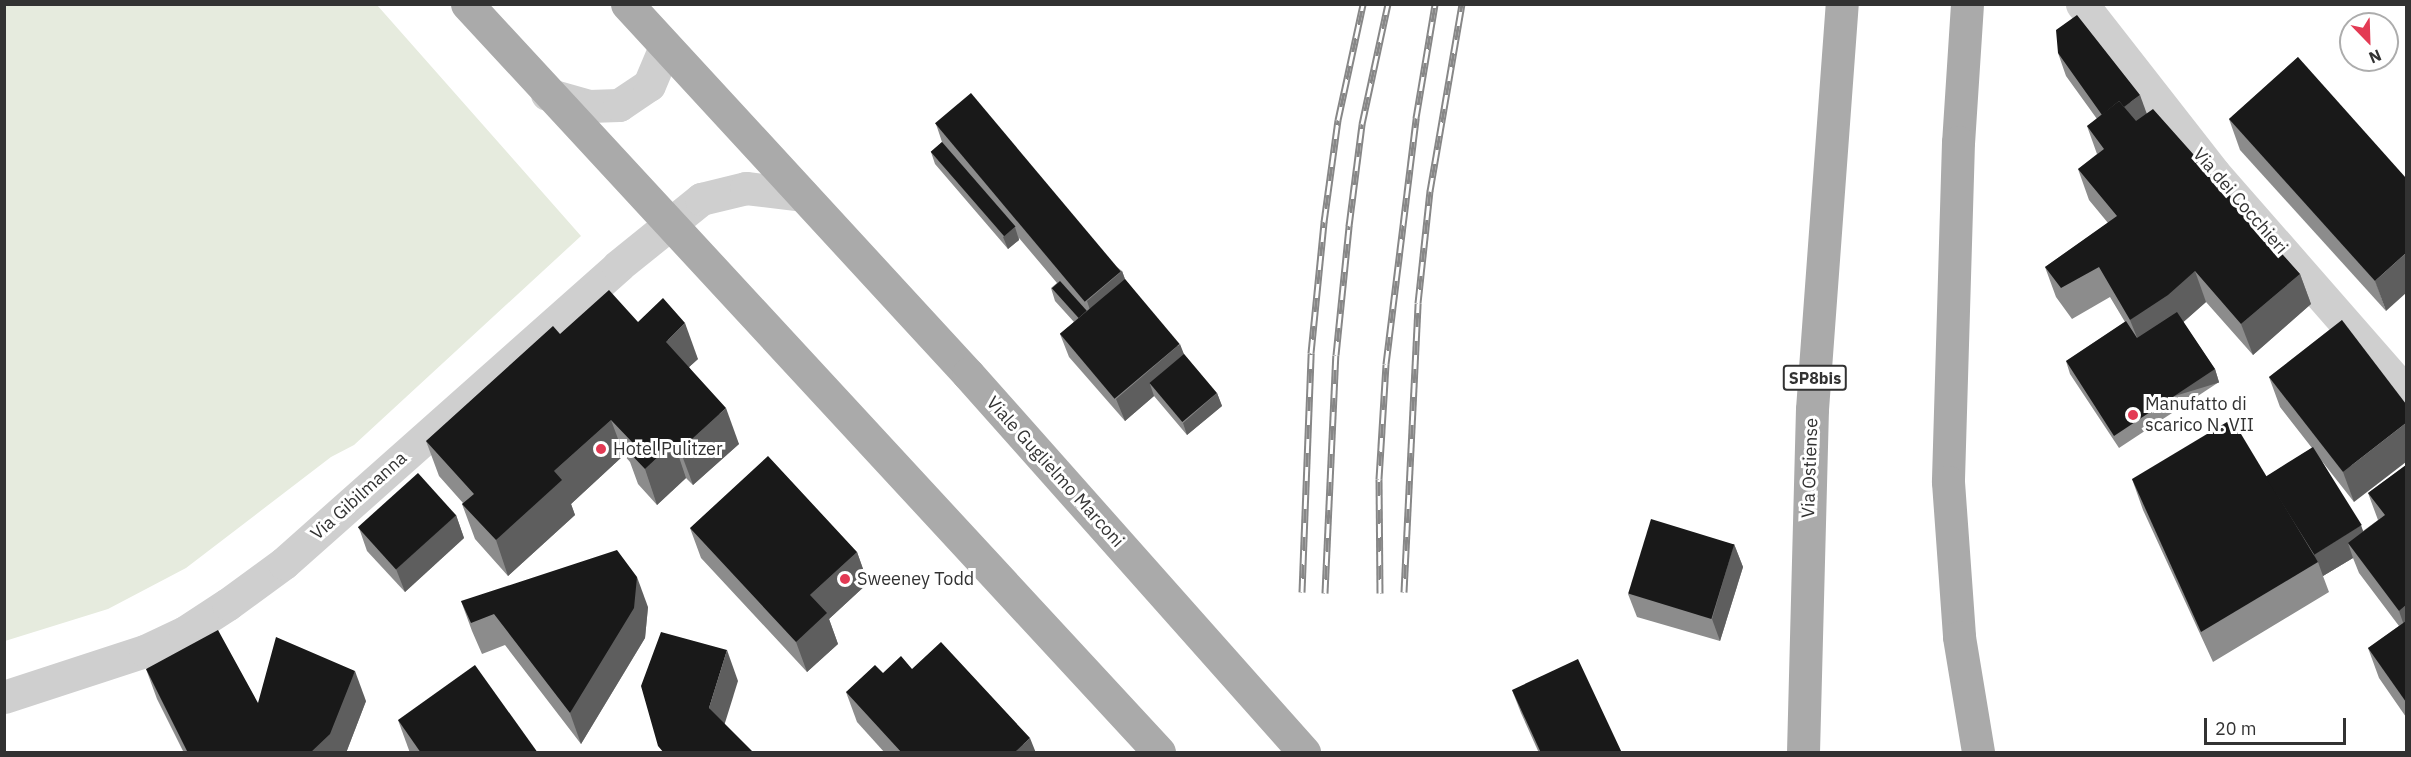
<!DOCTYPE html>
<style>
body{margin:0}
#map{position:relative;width:2411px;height:757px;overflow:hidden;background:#fff;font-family:"IBM Plex Sans",sans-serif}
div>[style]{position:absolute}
.green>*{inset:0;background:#e6ebde}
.minor>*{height:33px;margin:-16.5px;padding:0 16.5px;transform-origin:16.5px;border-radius:16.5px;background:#cfcfcf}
.primary>*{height:33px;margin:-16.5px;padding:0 16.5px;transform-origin:16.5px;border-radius:16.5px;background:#aaa}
.rail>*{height:7px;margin-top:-3.5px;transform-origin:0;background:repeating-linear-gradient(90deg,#fff 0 14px,#878787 0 28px);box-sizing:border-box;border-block:2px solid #878787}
.wall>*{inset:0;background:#8c8c8c}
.shaded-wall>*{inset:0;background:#5e5e5e;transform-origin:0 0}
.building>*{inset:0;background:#191919;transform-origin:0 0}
.dots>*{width:16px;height:16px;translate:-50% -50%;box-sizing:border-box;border:3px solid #fff;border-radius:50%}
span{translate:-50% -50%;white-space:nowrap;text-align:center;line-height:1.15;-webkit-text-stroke:6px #fff;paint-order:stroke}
.shield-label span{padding:2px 4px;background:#fff;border:2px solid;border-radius:4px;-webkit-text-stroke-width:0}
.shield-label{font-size:16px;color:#323232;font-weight:700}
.street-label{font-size:18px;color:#323232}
.poi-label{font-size:18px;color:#323232}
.left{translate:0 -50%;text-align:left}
.frame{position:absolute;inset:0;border:6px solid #323232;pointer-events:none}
.north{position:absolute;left:2339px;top:12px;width:60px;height:60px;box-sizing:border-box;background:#fff;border:2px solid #adadad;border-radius:50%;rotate:157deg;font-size:16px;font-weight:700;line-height:24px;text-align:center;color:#323232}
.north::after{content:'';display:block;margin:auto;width:21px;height:27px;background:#e33a54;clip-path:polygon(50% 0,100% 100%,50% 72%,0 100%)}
.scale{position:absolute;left:2204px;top:718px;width:142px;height:27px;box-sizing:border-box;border:3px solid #323232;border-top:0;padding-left:8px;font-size:18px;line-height:21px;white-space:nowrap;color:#323232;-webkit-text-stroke:4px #fff;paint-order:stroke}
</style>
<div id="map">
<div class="green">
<i style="clip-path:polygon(5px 4px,377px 5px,581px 236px,354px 445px,331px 457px,186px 568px,108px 609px,5px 641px)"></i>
</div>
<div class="minor">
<i style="left:2082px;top:4px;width:214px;rotate:52deg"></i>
<i style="left:2214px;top:173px;width:291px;rotate:48.8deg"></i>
<i style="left:547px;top:94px;width:44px;rotate:15.9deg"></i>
<i style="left:589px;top:106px;width:30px;rotate:-2deg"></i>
<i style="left:619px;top:105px;width:36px;rotate:-34deg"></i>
<i style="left:649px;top:85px;width:41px;rotate:-67.2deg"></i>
<i style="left:4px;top:697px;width:148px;rotate:-18.1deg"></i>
<i style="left:145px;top:651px;width:44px;rotate:-25.4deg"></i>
<i style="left:185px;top:632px;width:51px;rotate:-33.1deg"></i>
<i style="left:228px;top:604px;width:69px;rotate:-36.2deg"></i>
<i style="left:284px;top:563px;width:447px;rotate:-41.6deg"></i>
<i style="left:618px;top:266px;width:107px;rotate:-38.9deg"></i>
<i style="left:701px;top:199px;width:46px;rotate:-13.7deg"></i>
<i style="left:746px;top:188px;width:57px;rotate:7deg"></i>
</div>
<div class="primary">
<i style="left:467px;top:4px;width:1019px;rotate:47.23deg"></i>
<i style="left:627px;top:4px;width:503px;rotate:47.34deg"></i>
<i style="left:968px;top:374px;width:506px;rotate:48.37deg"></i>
<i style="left:1967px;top:4px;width:138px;rotate:93.7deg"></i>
<i style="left:1958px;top:142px;width:340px;rotate:91.7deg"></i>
<i style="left:1948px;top:482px;width:155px;rotate:85.9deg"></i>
<i style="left:1959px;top:637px;width:117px;rotate:80.6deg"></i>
<i style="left:1803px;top:752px;width:343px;rotate:-88.5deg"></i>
<i style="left:1812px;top:409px;width:406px;rotate:-85.8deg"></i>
</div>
<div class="rail">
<i style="left:1302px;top:592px;width:239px;rotate:-87.8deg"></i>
<i style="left:1311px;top:353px;width:132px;rotate:-84.3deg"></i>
<i style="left:1324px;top:222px;width:103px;rotate:-82.2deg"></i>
<i style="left:1338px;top:120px;width:119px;rotate:-77.8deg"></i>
<i style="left:1404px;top:592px;width:289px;rotate:-87.2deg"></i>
<i style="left:1418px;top:303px;width:113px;rotate:-83.9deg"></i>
<i style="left:1430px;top:191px;width:190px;rotate:-80.3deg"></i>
<i style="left:1325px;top:593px;width:238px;rotate:-87.4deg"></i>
<i style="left:1336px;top:355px;width:130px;rotate:-84.2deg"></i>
<i style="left:1349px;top:226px;width:103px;rotate:-82.7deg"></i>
<i style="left:1362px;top:124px;width:123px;rotate:-77.8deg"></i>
<i style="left:1380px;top:593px;width:114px;rotate:-90.5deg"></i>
<i style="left:1379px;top:479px;width:115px;rotate:-86.5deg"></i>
<i style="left:1386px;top:364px;width:248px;rotate:-83deg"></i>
<i style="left:1416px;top:118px;width:116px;rotate:-80.5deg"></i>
</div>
<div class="wall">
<i style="clip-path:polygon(2058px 53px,2146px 113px,2300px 274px,2311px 304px,2253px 355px,2206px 302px,2183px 322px,2215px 369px,2219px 382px,2119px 448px,2070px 374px,2066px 361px,2125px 322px,2110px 297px,2072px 319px,2056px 297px,2045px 267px,2108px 223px,2089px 200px,2078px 169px,2097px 154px,2087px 126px,2097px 119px,2066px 76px)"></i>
<i style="clip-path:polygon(2298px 57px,2386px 311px,2240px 150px,2229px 119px)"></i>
<i style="clip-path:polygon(936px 124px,1122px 271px,1125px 279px,1184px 354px,1217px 393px,1222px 406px,1187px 435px,1154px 396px,1125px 421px,1069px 357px,1060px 334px,1074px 322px,1055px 301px,1051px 288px,1057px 283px,1019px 238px,1019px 240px,1008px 249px,935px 164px,931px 152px,942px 142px)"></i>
<i style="clip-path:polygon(2342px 320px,2354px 502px,2321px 460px,2363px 531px,2378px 520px,2368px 493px,2406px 465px,2406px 717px,2379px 678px,2368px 648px,2399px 626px,2359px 573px,2353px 558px,2323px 576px,2329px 592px,2213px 662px,2143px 510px,2132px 479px,2266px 477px,2312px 448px,2280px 407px,2269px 377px)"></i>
<i style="clip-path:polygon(638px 322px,698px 359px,689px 367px,739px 444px,693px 485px,686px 478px,657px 505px,638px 484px,630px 462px,624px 455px,571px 504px,575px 515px,508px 576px,475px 539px,462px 504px,463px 503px,439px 476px,426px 441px,560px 334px)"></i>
<i style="clip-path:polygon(456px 515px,464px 538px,405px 592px,367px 551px,359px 528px)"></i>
<i style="clip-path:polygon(690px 528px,857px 552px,868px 583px,829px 619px,838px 644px,807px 672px,701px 558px)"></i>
<i style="clip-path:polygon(1734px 544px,1743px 567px,1720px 641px,1637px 617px,1628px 594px)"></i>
<i style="clip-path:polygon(461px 601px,648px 607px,645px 638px,581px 744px,505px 645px,482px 654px,472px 631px)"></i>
<i style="clip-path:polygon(146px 669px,258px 703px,366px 701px,346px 753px,184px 753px,157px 699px)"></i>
<i style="clip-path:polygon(912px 669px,1036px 753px,885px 753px,857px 722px,846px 692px,883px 673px)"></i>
<i style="clip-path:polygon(1512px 690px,1622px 753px,1539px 753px,1521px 713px)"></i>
<i style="clip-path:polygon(398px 720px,538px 753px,410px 753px)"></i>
</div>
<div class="shaded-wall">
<i style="clip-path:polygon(2140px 95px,2148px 117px,2114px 143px,2106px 120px)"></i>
<i style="clip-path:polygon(1015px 227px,1019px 240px,1008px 249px,1003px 237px)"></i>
<i style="clip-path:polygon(2406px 253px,2406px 293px,2386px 311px,2375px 281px)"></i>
<i style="clip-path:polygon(1122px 271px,1133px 302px,1093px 319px,1087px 301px)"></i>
<i style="clip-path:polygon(2195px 271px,2206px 302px,2179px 326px,2142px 350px,2130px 320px)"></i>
<i style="clip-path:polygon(2300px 274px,2311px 304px,2253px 355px,2241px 324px)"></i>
<i style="clip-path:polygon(685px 323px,698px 359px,678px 377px,666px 342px)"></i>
<i style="clip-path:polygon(1180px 344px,1189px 367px,1150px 384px,1154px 396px,1125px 421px,1116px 399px)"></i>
<i style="left:2215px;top:369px;width:14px;height:121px;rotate:73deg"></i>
<i style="clip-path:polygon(1217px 393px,1222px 406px,1187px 435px,1183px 423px)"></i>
<i style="clip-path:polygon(726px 408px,739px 444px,693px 485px,680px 450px)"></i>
<i style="clip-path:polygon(611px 420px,624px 455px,571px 504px,575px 515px,508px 576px,496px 540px,554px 471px)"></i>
<i style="clip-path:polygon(2406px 423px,2406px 462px,2354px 502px,2343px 472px)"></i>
<i style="clip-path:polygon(674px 442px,686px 478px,657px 505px,645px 469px)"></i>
<i style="clip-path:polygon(456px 515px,464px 538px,405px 592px,396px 569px)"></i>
<i style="clip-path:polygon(2361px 525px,2369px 548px,2348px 543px,2353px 558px,2323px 576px,2318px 562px,2313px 555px)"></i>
<i style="clip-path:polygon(1734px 544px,1743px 567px,1720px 641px,1712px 619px)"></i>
<i style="clip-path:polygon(857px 552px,868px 583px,829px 619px,838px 644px,807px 672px,796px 642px,810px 595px)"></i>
<i style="clip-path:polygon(637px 577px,648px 607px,645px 638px,581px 744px,570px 713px)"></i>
<i style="clip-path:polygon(2406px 605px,2406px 631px,2399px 611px)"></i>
<i style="clip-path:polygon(727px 650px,738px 681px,720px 739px,709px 708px)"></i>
<i style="clip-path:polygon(355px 671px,366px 701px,346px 753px,310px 753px)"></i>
<i style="clip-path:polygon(1030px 738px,1036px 753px,1014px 753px)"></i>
</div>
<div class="building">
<i style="clip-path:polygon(2077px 15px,2140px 95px,2124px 107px,2119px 101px,2102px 115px,2058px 53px,2056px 30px)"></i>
<i style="clip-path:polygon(2298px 57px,2406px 178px,2406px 253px,2375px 281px,2229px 119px)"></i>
<i style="left:971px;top:93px;width:233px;height:47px;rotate:50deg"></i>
<i style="clip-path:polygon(2119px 101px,2136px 121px,2153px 109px,2300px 274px,2241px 324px,2195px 271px,2168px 295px,2130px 320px,2099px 267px,2061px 288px,2045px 267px,2117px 216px,2078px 169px,2104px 149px,2087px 126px)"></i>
<i style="left:942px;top:142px;width:112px;height:15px;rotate:49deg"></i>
<i style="left:1125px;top:279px;width:85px;height:85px;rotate:50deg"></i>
<i style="left:1060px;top:281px;width:40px;height:11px;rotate:48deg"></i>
<i style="clip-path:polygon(609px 290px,638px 322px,663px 298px,685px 323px,666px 342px,726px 408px,680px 450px,674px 442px,645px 469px,625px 448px,632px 442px,611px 420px,554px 471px,562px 480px,496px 540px,462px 504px,474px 494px,426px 441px,553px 326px,560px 334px)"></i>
<i style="clip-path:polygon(2177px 312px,2215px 369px,2114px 436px,2066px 361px,2126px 321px,2137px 338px)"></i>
<i style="clip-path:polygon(2342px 320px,2406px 404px,2406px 423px,2343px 472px,2269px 377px)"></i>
<i style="left:1184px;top:354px;width:51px;height:45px;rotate:50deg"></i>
<i style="clip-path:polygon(2232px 419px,2318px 562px,2201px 632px,2132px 479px)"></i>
<i style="left:2313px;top:447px;width:92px;height:56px;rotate:58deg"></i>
<i style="clip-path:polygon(768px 456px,857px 552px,810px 595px,827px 613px,796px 642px,690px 528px)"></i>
<i style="clip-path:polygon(2406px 465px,2406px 605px,2399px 611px,2348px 543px,2385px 515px,2368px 493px)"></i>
<i style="left:418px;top:473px;width:57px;height:81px;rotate:48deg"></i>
<i style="left:1651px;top:519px;width:87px;height:78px;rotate:17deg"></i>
<i style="clip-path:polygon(617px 550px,637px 577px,634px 608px,570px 713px,494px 614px,471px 623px,461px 601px)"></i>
<i style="clip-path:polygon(2406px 621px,2406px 702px,2368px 648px)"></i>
<i style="clip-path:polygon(218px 630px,258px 703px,276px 637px,355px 671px,330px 734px,310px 753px,188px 753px,146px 669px)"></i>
<i style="clip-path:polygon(661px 632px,727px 650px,709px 708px,754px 753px,664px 753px,658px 746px,641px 686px)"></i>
<i style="clip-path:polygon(941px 642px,1030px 738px,1014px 753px,902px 753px,846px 692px,875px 665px,883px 673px,901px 656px,912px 669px)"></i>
<i style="clip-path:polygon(1578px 659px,1622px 753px,1541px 753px,1512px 690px)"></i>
<i style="clip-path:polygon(475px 665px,538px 753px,421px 753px,398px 720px)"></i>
</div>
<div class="dots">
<i style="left:2133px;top:415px;background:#e33a54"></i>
<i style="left:601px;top:449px;background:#e33a54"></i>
<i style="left:845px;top:579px;background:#e33a54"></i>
</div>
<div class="shield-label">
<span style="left:1815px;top:378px">SP8bis</span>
</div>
<div class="street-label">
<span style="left:2240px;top:201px;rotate:49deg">Via dei Cocchieri</span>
<span style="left:1810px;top:468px;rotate:-88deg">Via Ostiense</span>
<span style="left:1055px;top:472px;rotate:48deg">Viale Guglielmo Marconi</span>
<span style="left:359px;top:496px;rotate:-42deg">Via Gibilmanna</span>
</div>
<div class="poi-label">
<span class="left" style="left:2145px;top:415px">Manufatto di<br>scarico N. VII</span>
<span class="left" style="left:613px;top:449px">Hotel Pulitzer</span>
<span class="left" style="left:857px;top:579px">Sweeney Todd</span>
</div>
<div class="frame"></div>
<div class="north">N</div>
<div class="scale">20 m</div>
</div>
